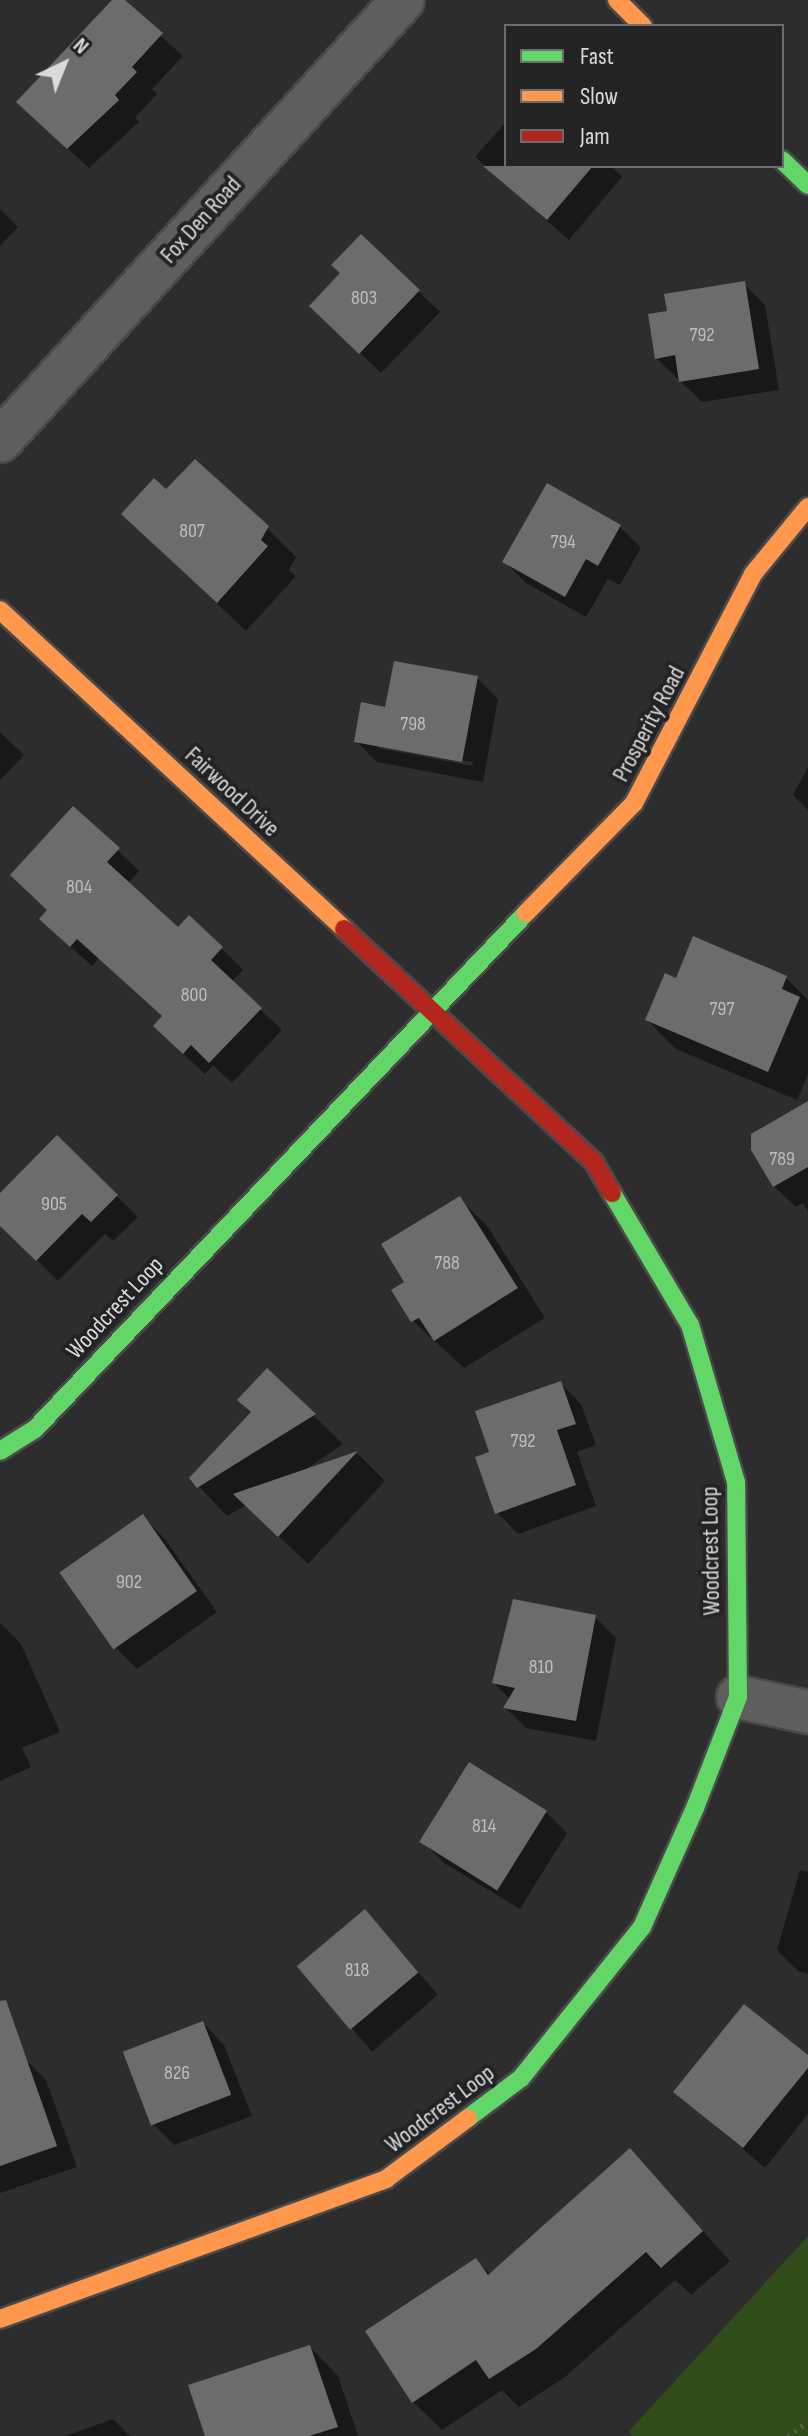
<!DOCTYPE html>
<style>
body{margin:0}
#map{position:relative;width:808px;height:2436px;overflow:hidden;background:#2d2d2e;font-family:"Sofia Sans Condensed",sans-serif}
div>[style]{position:absolute}
.green>*{inset:0;background:#304c18}
.shadow>*{inset:0;background:#0007;transform-origin:0 0}
.building>*{inset:0;background:#6d6c6c;transform-origin:0 0}
.path>*{height:5px;margin-top:-2.5px;transform-origin:0;background:repeating-linear-gradient(90deg,#616162 0 2px,transparent 0 8px)}
.roads{filter:drop-shadow(2px 0 #49494a) drop-shadow(-2px 0 #49494a) drop-shadow(0 2px #49494a) drop-shadow(0 -2px #49494a)}
.street>*{height:42px;margin:-21px;padding:0 21px;transform-origin:21px;border-radius:21px;background:#5e5e5f}
.fast>*{height:18px;margin:-9px;padding:0 9px;transform-origin:9px;border-radius:9px;background:#63d668}
.slow>*{height:18px;margin:-9px;padding:0 9px;transform-origin:9px;border-radius:9px;background:#ff974d}
.jam>*{height:18px;margin:-9px;padding:0 9px;transform-origin:9px;border-radius:9px;background:#b3261e}
span{translate:-50% -50%;white-space:nowrap;text-align:center;line-height:1.15;-webkit-text-stroke:8px #222325;paint-order:stroke}
.number-label{font-size:20px;color:#bebebf}
.number-label span{-webkit-text-stroke-width:0}
.street-label{font-size:24px;color:#d9dadb}
.legend{position:absolute;left:504px;top:24px;width:280px;height:144px;box-sizing:border-box;background:#222325;border:2px solid #6b6c6e;margin:0;padding:10px 14px;list-style:none;font-size:24px;color:#d9dadb}
.legend li{display:flex;align-items:center;gap:16px;height:40px}
.legend b{width:40px;border:2px solid #6b6c6e}
.north{position:absolute;left:24px;top:24px;width:80px;height:80px;-webkit-text-stroke:6px #222325;paint-order:stroke;rotate:43deg;font-size:22px;font-weight:700;line-height:32px;text-align:center;color:#d9dadb}
.north::after{content:'';display:block;margin:auto;width:28px;height:36px;background:#d9dadb;clip-path:polygon(50% 0,100% 100%,50% 72%,0 100%)}
</style>
<div id="map">
<div class="green">
<i style="clip-path:polygon(808px 2236px,808px 2436px,632px 2436px,629px 2431px)"></i>
</div>
<div class="shadow">
<i style="clip-path:polygon(115px 0,121px 0,183px 56px,152px 89px,157px 94px,135px 117px,139px 122px,89px 168px,40px 123px)"></i>
<i style="clip-path:polygon(506px 122px,506px 166px,611px 166px,622px 177px,569px 240px,475px 157px)"></i>
<i style="clip-path:polygon(0 209px,18px 227px,0 246px)"></i>
<i style="clip-path:polygon(362px 237px,440px 312px,381px 373px,332px 326px,342px 273px)"></i>
<i style="clip-path:polygon(744px 284px,765px 305px,779px 390px,702px 402px,656px 358px,669px 313px)"></i>
<i style="clip-path:polygon(548px 486px,620px 527px,641px 548px,620px 585px,608px 579px,586px 617px,526px 583px,505px 562px)"></i>
<i style="clip-path:polygon(166px 492px,267px 528px,296px 557px,289px 570px,296px 576px,246px 631px,152px 542px)"></i>
<i style="clip-path:polygon(evenodd,477px 678px,498px 699px,483px 782px,377px 762px,356px 741px,387px 709px,477px 678px,378px 744px,473px 762px,472px 766px,378px 748px,378px 744px)"></i>
<i style="clip-path:polygon(0 732px,24px 755px,0 780px)"></i>
<i style="clip-path:polygon(808px 767px,808px 810px,793px 795px)"></i>
<i style="clip-path:polygon(74px 809px,139px 871px,128px 883px,178px 930px,190px 917px,243px 970px,231px 982px,282px 1030px,232px 1083px,213px 1065px,205px 1074px,176px 1047px,163px 1017px,99px 958px,92px 966px,63px 940px,49px 911px)"></i>
<i style="clip-path:polygon(786px 978px,808px 1000px,808px 1074px,797px 1100px,676px 1049px,647px 1020px,677px 980px)"></i>
<i style="clip-path:polygon(808px 1103px,808px 1212px,803px 1203px,796px 1207px,774px 1186px)"></i>
<i style="clip-path:polygon(57px 1138px,138px 1217px,113px 1241px,105px 1234px,58px 1281px,0 1223px,0 1196px)"></i>
<i style="clip-path:polygon(459px 1198px,488px 1227px,545px 1318px,464px 1368px,413px 1321px,394px 1291px,407px 1283px)"></i>
<i style="clip-path:polygon(267px 1371px,343px 1444px,299px 1474px,357px 1453px,385px 1481px,308px 1564px,246px 1505px,227px 1516px,191px 1478px,253px 1413px)"></i>
<i style="clip-path:polygon(560px 1383px,581px 1404px,596px 1445px,577px 1452px,596px 1506px,518px 1534px,497px 1512px,492px 1453px)"></i>
<i style="clip-path:polygon(143px 1517px,164px 1538px,217px 1612px,137px 1669px,116px 1648px)"></i>
<i style="clip-path:polygon(595px 1617px,616px 1638px,596px 1741px,526px 1728px,505px 1707px,510px 1699px,494px 1683px)"></i>
<i style="clip-path:polygon(0 1623px,21px 1644px,60px 1732px,22px 1748px,31px 1767px,0 1781px)"></i>
<i style="clip-path:polygon(470px 1765px,546px 1812px,567px 1833px,520px 1909px,444px 1863px,423px 1842px)"></i>
<i style="clip-path:polygon(800px 1870px,808px 1872px,808px 1974px,798px 1971px,777px 1950px)"></i>
<i style="left:365px;top:1911px;width:111px;height:87px;rotate:49deg"></i>
<i style="clip-path:polygon(203px 2023px,224px 2045px,252px 2116px,174px 2145px,153px 2124px)"></i>
<i style="clip-path:polygon(808px 2058px,808px 2114px,765px 2168px,676px 2092px)"></i>
<i style="clip-path:polygon(25px 2059px,46px 2080px,77px 2167px,0 2193px,0 2068px)"></i>
<i style="clip-path:polygon(630px 2151px,730px 2261px,691px 2295px,675px 2280px,565px 2377px,519px 2407px,502px 2390px,442px 2430px,413px 2402px,476px 2260px,491px 2275px)"></i>
<i style="clip-path:polygon(310px 2347px,338px 2376px,358px 2436px,207px 2436px)"></i>
<i style="clip-path:polygon(113px 2419px,130px 2436px,65px 2436px)"></i>
</div>
<div class="building">
<i style="clip-path:polygon(112px 0,125px 0,163px 33px,132px 67px,137px 72px,115px 95px,119px 100px,67px 149px,16px 102px)"></i>
<i style="clip-path:polygon(483px 166px,593px 166px,547px 220px)"></i>
<i style="clip-path:polygon(361px 234px,420px 290px,359px 354px,309px 306px,340px 273px,331px 265px)"></i>
<i style="clip-path:polygon(745px 281px,759px 369px,679px 382px,675px 355px,655px 359px,648px 314px,667px 311px,664px 294px)"></i>
<i style="clip-path:polygon(195px 459px,269px 526px,261px 540px,268px 546px,217px 603px,121px 514px,154px 478px,166px 489px)"></i>
<i style="clip-path:polygon(547px 483px,621px 525px,598px 566px,586px 559px,565px 597px,502px 562px)"></i>
<i style="clip-path:polygon(394px 661px,478px 676px,462px 762px,354px 742px,361px 702px,385px 707px)"></i>
<i style="clip-path:polygon(73px 806px,120px 848px,107px 862px,178px 927px,189px 915px,223px 947px,211px 960px,262px 1008px,209px 1063px,191px 1045px,183px 1054px,153px 1026px,162px 1016px,77px 939px,70px 947px,39px 919px,47px 910px,10px 875px)"></i>
<i style="clip-path:polygon(693px 936px,787px 976px,782px 989px,800px 997px,768px 1072px,645px 1020px,665px 973px,676px 978px)"></i>
<i style="clip-path:polygon(808px 1101px,808px 1167px,773px 1187px,751px 1150px,751px 1134px)"></i>
<i style="clip-path:polygon(57px 1135px,118px 1195px,91px 1222px,82px 1214px,36px 1261px,0 1226px,0 1193px)"></i>
<i style="clip-path:polygon(460px 1196px,518px 1288px,434px 1341px,419px 1318px,411px 1322px,391px 1290px,404px 1282px,381px 1244px)"></i>
<i style="clip-path:polygon(267px 1368px,316px 1414px,197px 1488px,189px 1478px,251px 1412px,237px 1400px)"></i>
<i style="clip-path:polygon(561px 1381px,576px 1424px,557px 1430px,576px 1485px,495px 1514px,475px 1457px,489px 1452px,475px 1411px)"></i>
<i style="clip-path:polygon(358px 1451px,278px 1537px,233px 1494px)"></i>
<i style="left:143px;top:1514px;width:94px;height:102px;rotate:55deg"></i>
<i style="clip-path:polygon(513px 1599px,596px 1615px,576px 1721px,503px 1708px,515px 1688px,492px 1683px)"></i>
<i style="left:469px;top:1762px;width:92px;height:94px;rotate:32deg"></i>
<i style="left:365px;top:1909px;width:83px;height:89px;rotate:50deg"></i>
<i style="clip-path:polygon(6px 2000px,57px 2146px,0 2166px,0 2001px)"></i>
<i style="clip-path:polygon(744px 2004px,808px 2055px,808px 2068px,743px 2148px,673px 2092px)"></i>
<i style="left:203px;top:2021px;width:79px;height:86px;rotate:69deg"></i>
<i style="clip-path:polygon(630px 2148px,703px 2231px,661px 2268px,646px 2252px,536px 2349px,489px 2379px,476px 2360px,412px 2403px,365px 2331px,476px 2258px,488px 2275px)"></i>
<i style="clip-path:polygon(310px 2345px,338px 2427px,309px 2436px,205px 2436px,188px 2385px)"></i>
</div>
<div class="path">
<i style="left:788px;top:2436px;width:24px;rotate:-35deg"></i>
</div>
<div class="roads">
<div class="street">
<i style="left:0;top:441px;width:597px;rotate:-47.58deg"></i>
<i style="left:738px;top:1697px;width:72px;rotate:12.1deg"></i>
</div>
<div class="fast">
<i style="left:782px;top:160px;width:36px;rotate:44deg"></i>
<i style="left:0;top:1451px;width:41px;rotate:-32.2deg"></i>
<i style="left:35px;top:1429px;width:712px;rotate:-46.42deg"></i>
<i style="left:468px;top:2118px;width:66px;rotate:-37deg"></i>
<i style="left:521px;top:2078px;width:193px;rotate:-51.3deg"></i>
<i style="left:642px;top:1927px;width:130px;rotate:-66deg"></i>
<i style="left:695px;top:1808px;width:119px;rotate:-68.8deg"></i>
<i style="left:738px;top:1697px;width:215px;rotate:-90.5deg"></i>
<i style="left:736px;top:1482px;width:164px;rotate:-106.3deg"></i>
<i style="left:690px;top:1325px;width:153px;rotate:-120.6deg"></i>
</div>
<div class="slow">
<i style="left:617px;top:0;width:37px;rotate:45deg"></i>
<i style="left:0;top:610px;width:469px;rotate:42.8deg"></i>
<i style="left:526px;top:913px;width:154px;rotate:-45.5deg"></i>
<i style="left:634px;top:803px;width:258px;rotate:-62.5deg"></i>
<i style="left:753px;top:574px;width:87px;rotate:-50.6deg"></i>
<i style="left:0;top:2319px;width:411px;rotate:-19.9deg"></i>
<i style="left:386px;top:2179px;width:102px;rotate:-36.6deg"></i>
</div>
<div class="jam">
<i style="left:344px;top:929px;width:342px;rotate:43deg"></i>
<i style="left:594px;top:1162px;width:36px;rotate:60deg"></i>
</div>
</div>
<div class="number-label">
<span style="left:364px;top:298px">803</span>
<span style="left:702px;top:335px">792</span>
<span style="left:192px;top:531px">807</span>
<span style="left:563px;top:542px">794</span>
<span style="left:413px;top:724px">798</span>
<span style="left:79px;top:887px">804</span>
<span style="left:194px;top:995px">800</span>
<span style="left:722px;top:1009px">797</span>
<span style="left:782px;top:1159px">789</span>
<span style="left:54px;top:1204px">905</span>
<span style="left:447px;top:1263px">788</span>
<span style="left:523px;top:1441px">792</span>
<span style="left:129px;top:1582px">902</span>
<span style="left:541px;top:1667px">810</span>
<span style="left:484px;top:1826px">814</span>
<span style="left:357px;top:1970px">818</span>
<span style="left:177px;top:2073px">826</span>
</div>
<div class="street-label">
<span style="left:201px;top:220px;rotate:-48deg">Fox Den Road</span>
<span style="left:649px;top:724px;rotate:-62deg">Prosperity Road</span>
<span style="left:232px;top:792px;rotate:43deg">Fairwood Drive</span>
<span style="left:115px;top:1308px;rotate:-47deg">Woodcrest Loop</span>
<span style="left:711px;top:1551px;rotate:-91deg">Woodcrest Loop</span>
<span style="left:440px;top:2109px;rotate:-37deg">Woodcrest Loop</span>
</div>
<ul class="legend">
<li><b style="height:10px;background:#63d668"></b>Fast</li>
<li><b style="height:10px;background:#ff974d"></b>Slow</li>
<li><b style="height:10px;background:#b3261e"></b>Jam</li>
</ul>
<div class="north">N</div>
</div>
